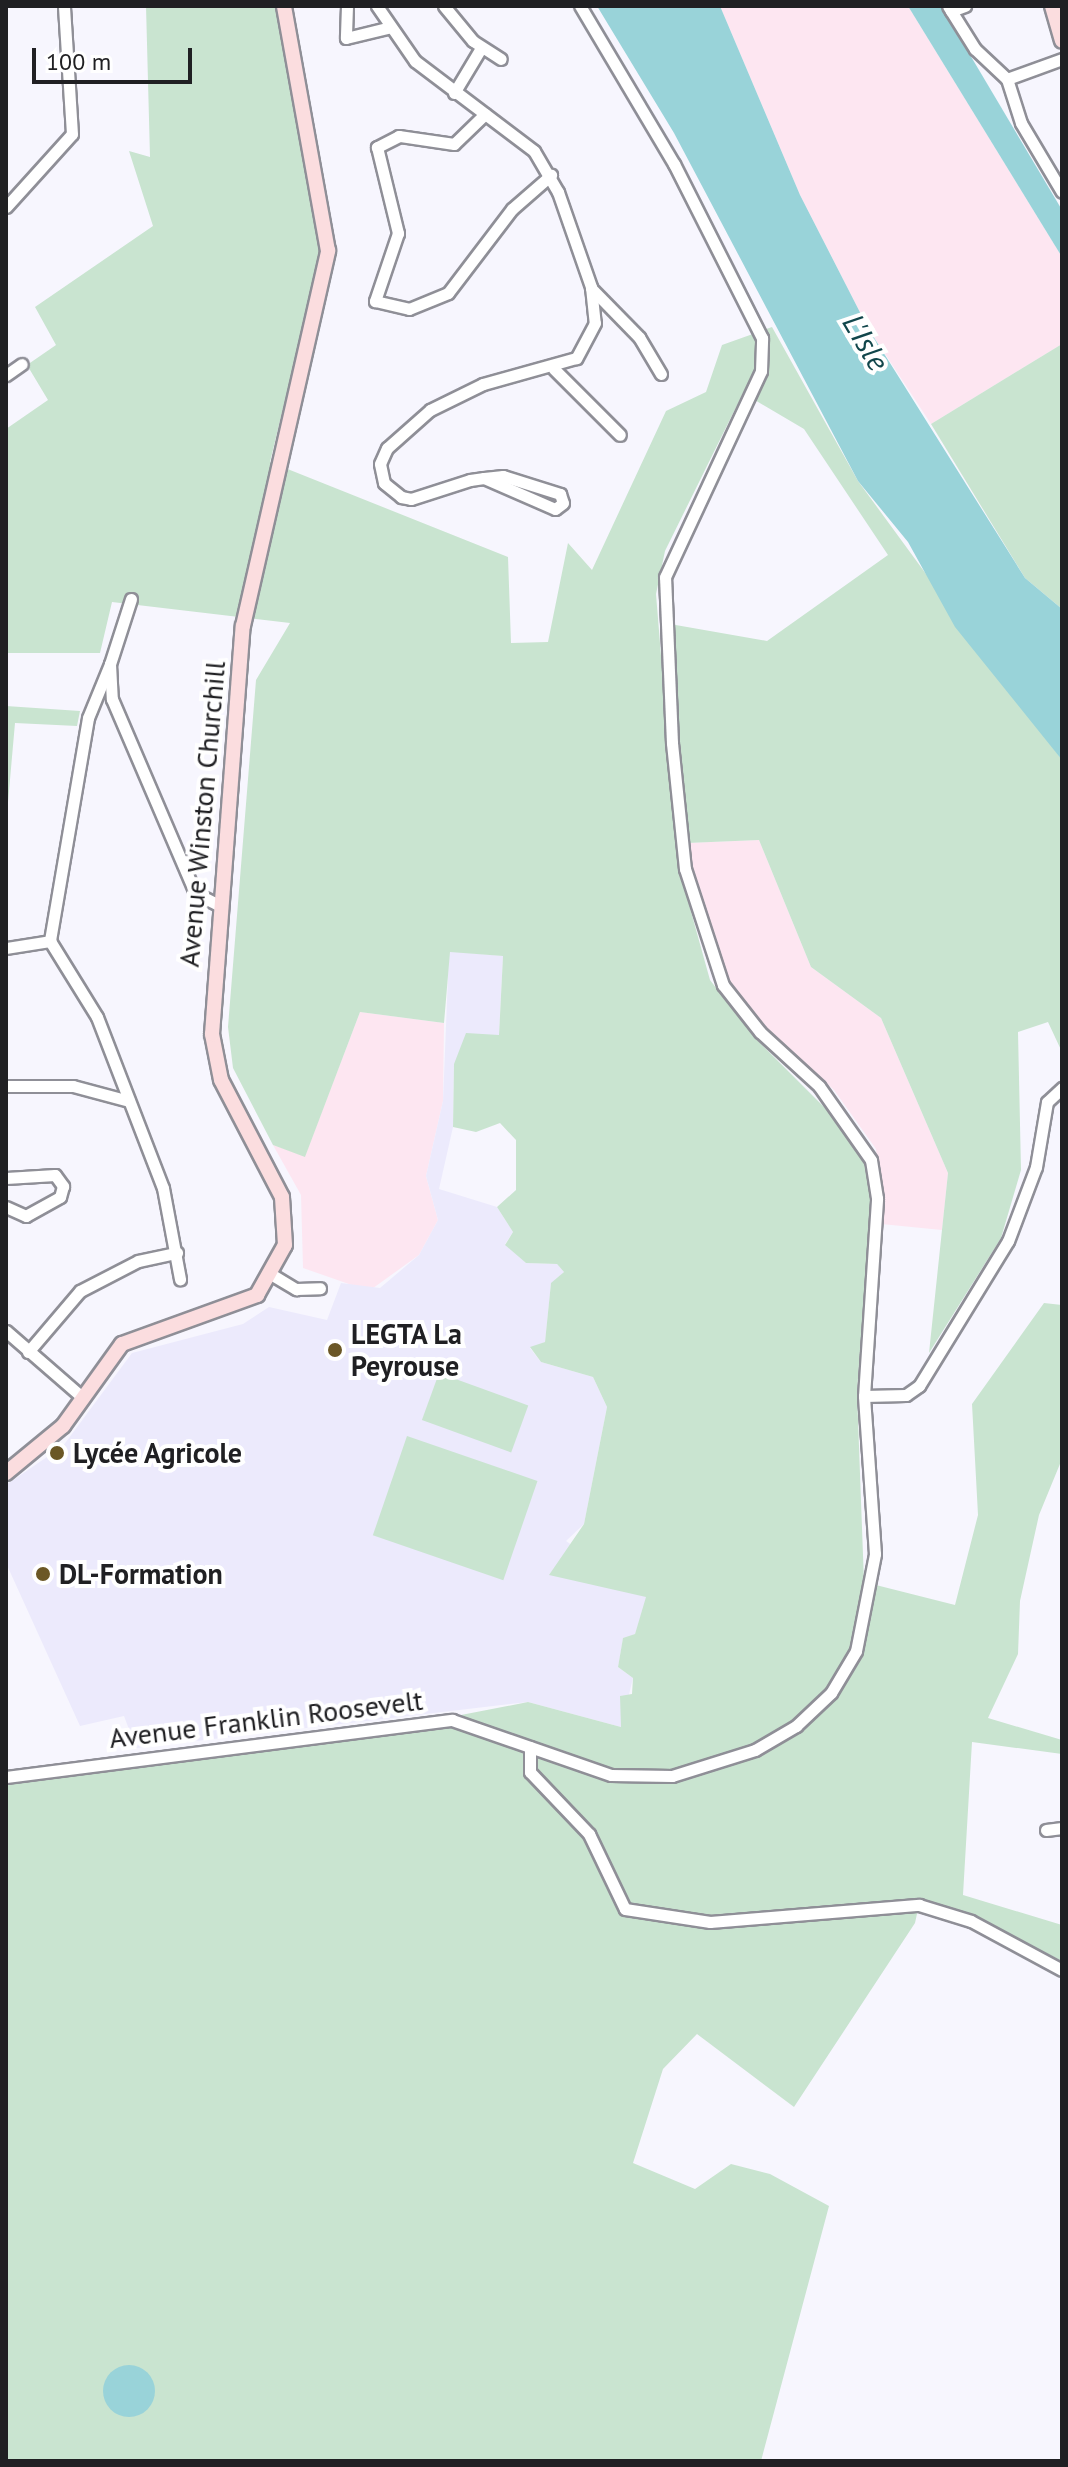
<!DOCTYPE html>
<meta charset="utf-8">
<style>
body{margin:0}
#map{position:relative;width:1068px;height:2467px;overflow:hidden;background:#f7f6fe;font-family:"PT Sans",sans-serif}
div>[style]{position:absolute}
.industrial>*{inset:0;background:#fde6f1}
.built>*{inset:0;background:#eceafc}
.green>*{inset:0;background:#c9e4d0;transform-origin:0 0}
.water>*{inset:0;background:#99d3d9}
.round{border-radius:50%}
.roads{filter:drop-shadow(2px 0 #8f8f97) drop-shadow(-2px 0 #8f8f97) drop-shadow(0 2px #8f8f97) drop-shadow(0 -2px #8f8f97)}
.street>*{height:11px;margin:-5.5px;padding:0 5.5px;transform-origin:5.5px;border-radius:5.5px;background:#fff}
.secondary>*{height:14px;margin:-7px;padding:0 7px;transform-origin:7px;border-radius:7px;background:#fbdddf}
.dots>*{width:22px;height:22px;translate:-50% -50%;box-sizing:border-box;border:4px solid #fff;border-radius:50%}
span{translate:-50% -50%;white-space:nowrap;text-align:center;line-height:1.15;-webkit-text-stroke:8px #fff;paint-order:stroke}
.street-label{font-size:28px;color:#202023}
.poi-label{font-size:28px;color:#202023;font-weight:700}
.left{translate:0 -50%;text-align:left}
.water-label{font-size:30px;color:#11464b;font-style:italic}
.frame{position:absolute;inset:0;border:8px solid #202023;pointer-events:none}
.scale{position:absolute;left:32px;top:48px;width:160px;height:36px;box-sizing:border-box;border:4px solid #202023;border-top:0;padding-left:10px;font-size:24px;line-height:28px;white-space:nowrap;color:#202023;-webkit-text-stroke:6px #fff;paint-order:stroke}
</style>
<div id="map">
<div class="industrial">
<i style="clip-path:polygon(720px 6px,908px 6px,1062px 257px,1062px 344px,931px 424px,868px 328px,800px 195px)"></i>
<i style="clip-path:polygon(759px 840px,811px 967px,881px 1018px,948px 1173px,942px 1230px,881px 1224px,876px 1149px,834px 1090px,763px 1024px,727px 978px,705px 923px,687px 843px)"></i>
<i style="clip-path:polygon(360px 1012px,444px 1023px,443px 1101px,426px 1176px,438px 1220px,419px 1255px,369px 1291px,303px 1268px,301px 1195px,273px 1145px,305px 1156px)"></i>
</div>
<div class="built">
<i style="clip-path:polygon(449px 951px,503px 956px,499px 1035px,454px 1064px,453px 1127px,439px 1189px,497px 1207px,513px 1232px,505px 1244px,526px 1263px,557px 1264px,564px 1272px,551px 1284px,545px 1342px,530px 1348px,541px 1362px,593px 1377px,607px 1407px,584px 1524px,566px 1541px,647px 1597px,635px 1634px,623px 1639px,618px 1667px,633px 1678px,621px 1727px,528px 1702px,136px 1748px,124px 1716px,80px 1726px,6px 1563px,6px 1485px,63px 1446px,132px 1353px,243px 1324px,269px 1307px,327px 1320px,341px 1283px,380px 1288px,419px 1255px,438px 1220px,426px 1176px,443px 1101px)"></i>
</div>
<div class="green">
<i style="clip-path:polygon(146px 6px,277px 6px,321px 252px,270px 462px,508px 557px,511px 643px,548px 642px,568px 543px,592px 570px,666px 411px,706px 392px,722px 345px,772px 327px,858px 481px,1062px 760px,1062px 1052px,1048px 1022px,1018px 1032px,1021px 1170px,1001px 1238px,929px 1353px,948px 1173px,881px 1018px,811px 967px,759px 840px,687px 843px,670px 624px,767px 641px,888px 555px,804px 429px,743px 393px,665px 551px,656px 594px,678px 865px,710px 980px,755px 1038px,847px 1130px,864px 1162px,871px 1201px,857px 1392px,864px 1582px,955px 1605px,978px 1515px,972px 1404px,1044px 1303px,1062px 1305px,1062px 1459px,1039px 1515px,1020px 1601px,1018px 1654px,988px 1718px,1062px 1740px,1062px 1754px,972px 1742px,963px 1895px,1062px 1925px,1062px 1961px,972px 1916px,920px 1900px,915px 1923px,794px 2107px,697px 2034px,663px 2069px,633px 2163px,695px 2189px,731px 2164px,770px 2174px,829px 2206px,761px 2461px,6px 2461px,6px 1784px,301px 1746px,528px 1702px,621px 1727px,620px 1696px,632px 1694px,633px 1678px,618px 1667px,623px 1638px,635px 1634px,646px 1597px,549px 1575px,584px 1524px,607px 1407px,593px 1377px,541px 1362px,530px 1347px,545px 1342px,551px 1283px,564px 1272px,557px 1264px,526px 1263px,505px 1245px,513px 1232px,497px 1207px,516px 1190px,516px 1140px,500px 1123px,476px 1132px,453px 1127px,454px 1064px,466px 1033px,499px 1035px,503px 956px,450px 952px,444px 1023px,360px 1012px,305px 1157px,273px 1145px,233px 1068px,228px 1027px,256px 680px,290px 623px,112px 602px,100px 653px,8px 653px,6px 429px,48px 400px,27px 365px,56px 345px,35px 307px,153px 226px,129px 151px,150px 157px)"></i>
<i style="clip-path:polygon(1062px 344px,1062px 609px,1025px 578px,931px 424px)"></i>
<i style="clip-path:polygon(6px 706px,80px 711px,77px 726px,15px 723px,6px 825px)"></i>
<i style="left:439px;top:1373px;width:95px;height:50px;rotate:20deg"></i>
<i style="left:407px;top:1436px;width:138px;height:105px;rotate:19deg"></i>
</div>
<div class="water">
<i style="clip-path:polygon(597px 6px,720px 6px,800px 195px,868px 328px,1025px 578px,1062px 609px,1062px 760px,955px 627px,908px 542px,858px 481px,674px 133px)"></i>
<i style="clip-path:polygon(908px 6px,941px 6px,1062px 210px,1062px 257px)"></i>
<i class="round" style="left:103px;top:2365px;width:52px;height:52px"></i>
</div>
<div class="roads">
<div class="street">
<i style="left:347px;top:6px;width:32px;rotate:92deg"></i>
<i style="left:346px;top:38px;width:46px;rotate:-13.7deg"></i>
<i style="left:377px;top:6px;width:67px;rotate:55.4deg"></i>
<i style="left:415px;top:61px;width:149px;rotate:37.1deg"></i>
<i style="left:534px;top:151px;width:48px;rotate:59.7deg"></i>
<i style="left:558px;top:192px;width:101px;rotate:70.8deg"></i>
<i style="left:591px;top:287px;width:36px;rotate:84deg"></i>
<i style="left:595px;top:323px;width:40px;rotate:118deg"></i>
<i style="left:576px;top:358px;width:97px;rotate:164.4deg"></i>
<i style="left:483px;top:384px;width:59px;rotate:153.9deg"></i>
<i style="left:430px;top:410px;width:57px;rotate:138.5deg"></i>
<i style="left:387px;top:448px;width:17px;rotate:114deg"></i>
<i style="left:380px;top:464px;width:19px;rotate:78deg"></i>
<i style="left:384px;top:483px;width:22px;rotate:39deg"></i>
<i style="left:401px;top:497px;width:10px;rotate:11deg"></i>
<i style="left:411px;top:499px;width:62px;rotate:-17.9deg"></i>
<i style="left:470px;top:480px;width:14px;rotate:-8deg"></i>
<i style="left:484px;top:478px;width:19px;rotate:-6deg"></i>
<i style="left:503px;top:476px;width:60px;rotate:17.5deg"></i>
<i style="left:560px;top:494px;width:9px;rotate:72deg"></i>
<i style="left:563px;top:503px;width:10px;rotate:143deg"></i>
<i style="left:555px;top:509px;width:77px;rotate:-156.4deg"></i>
<i style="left:444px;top:6px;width:45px;rotate:50.4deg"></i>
<i style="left:473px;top:41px;width:33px;rotate:33deg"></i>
<i style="left:948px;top:6px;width:51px;rotate:57.9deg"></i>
<i style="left:975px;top:49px;width:44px;rotate:43.2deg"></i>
<i style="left:1007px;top:79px;width:46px;rotate:72.3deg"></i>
<i style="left:1021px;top:123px;width:80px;rotate:59.3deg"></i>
<i style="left:951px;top:11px;width:15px;rotate:-20deg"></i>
<i style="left:1007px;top:79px;width:59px;rotate:-20deg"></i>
<i style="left:454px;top:93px;width:52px;rotate:-59deg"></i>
<i style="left:485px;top:114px;width:43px;rotate:135.9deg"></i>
<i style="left:454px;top:144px;width:56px;rotate:-171.7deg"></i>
<i style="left:399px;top:136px;width:25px;rotate:153deg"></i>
<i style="left:377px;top:147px;width:89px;rotate:76.3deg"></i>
<i style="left:398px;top:233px;width:72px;rotate:108.7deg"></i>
<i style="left:375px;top:301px;width:35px;rotate:13deg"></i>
<i style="left:409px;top:309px;width:42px;rotate:-22.3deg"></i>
<i style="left:448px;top:293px;width:106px;rotate:-52.7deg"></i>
<i style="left:512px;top:209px;width:52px;rotate:-41.1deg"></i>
<i style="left:6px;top:207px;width:98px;rotate:-47.9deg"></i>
<i style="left:72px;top:134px;width:128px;rotate:-93.6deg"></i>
<i style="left:591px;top:288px;width:69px;rotate:45.6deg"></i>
<i style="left:639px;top:337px;width:43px;rotate:59.3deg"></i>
<i style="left:554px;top:369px;width:93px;rotate:45deg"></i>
<i style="left:6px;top:375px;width:19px;rotate:-35deg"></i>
<i style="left:131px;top:599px;width:68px;rotate:107.9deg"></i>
<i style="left:110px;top:664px;width:35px;rotate:87deg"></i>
<i style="left:112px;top:699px;width:211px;rotate:66.8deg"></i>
<i style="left:195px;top:893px;width:27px;rotate:27deg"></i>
<i style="left:110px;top:664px;width:58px;rotate:112.2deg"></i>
<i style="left:88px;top:718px;width:226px;rotate:99.7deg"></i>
<i style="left:50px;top:941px;width:89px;rotate:58.3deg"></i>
<i style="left:97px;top:1017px;width:183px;rotate:68.9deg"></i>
<i style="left:163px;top:1188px;width:93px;rotate:79.4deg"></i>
<i style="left:6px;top:948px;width:45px;rotate:-9deg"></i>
<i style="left:6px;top:1086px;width:67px"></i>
<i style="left:73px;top:1086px;width:58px;rotate:15deg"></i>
<i style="left:6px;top:1178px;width:49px;rotate:-3.5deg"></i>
<i style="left:55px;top:1175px;width:14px;rotate:54deg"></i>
<i style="left:63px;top:1186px;width:11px;rotate:105deg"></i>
<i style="left:60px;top:1197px;width:39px;rotate:151deg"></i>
<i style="left:26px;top:1216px;width:22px;rotate:-156deg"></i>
<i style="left:274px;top:1276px;width:26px;rotate:31deg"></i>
<i style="left:296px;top:1289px;width:24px;rotate:-2deg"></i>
<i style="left:6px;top:1331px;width:102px;rotate:41deg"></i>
<i style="left:28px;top:1352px;width:80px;rotate:-49.6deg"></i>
<i style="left:80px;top:1291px;width:65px;rotate:-27.3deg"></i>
<i style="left:138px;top:1261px;width:40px;rotate:-12deg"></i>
<i style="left:864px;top:1396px;width:42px;rotate:-1.4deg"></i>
<i style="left:906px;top:1395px;width:16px;rotate:-35deg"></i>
<i style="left:919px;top:1386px;width:170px;rotate:-58.5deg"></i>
<i style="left:1008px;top:1241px;width:79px;rotate:-69.3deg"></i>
<i style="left:1036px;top:1167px;width:66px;rotate:-80.4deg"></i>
<i style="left:1047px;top:1102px;width:21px;rotate:-43deg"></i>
<i style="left:530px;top:1747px;width:25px;rotate:90deg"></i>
<i style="left:530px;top:1772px;width:86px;rotate:46.4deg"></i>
<i style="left:589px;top:1834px;width:83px;rotate:64.4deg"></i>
<i style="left:625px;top:1909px;width:86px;rotate:8.7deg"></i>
<i style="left:710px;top:1922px;width:210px;rotate:-4.7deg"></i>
<i style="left:919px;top:1905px;width:54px;rotate:17.1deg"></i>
<i style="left:971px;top:1921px;width:103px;rotate:28.3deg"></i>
<i style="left:6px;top:1777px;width:450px;rotate:-7.3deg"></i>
<i style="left:452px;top:1720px;width:168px;rotate:19.1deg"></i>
<i style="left:611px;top:1775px;width:61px;rotate:0.9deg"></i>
<i style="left:672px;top:1776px;width:87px;rotate:-17.4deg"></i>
<i style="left:755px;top:1750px;width:48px;rotate:-30.3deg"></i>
<i style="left:796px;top:1726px;width:48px;rotate:-43.3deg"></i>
<i style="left:831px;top:1693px;width:49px;rotate:-59.2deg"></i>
<i style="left:856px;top:1651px;width:99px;rotate:-78.9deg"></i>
<i style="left:875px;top:1554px;width:158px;rotate:-94deg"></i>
<i style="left:864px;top:1396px;width:198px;rotate:-86.2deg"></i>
<i style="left:877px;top:1198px;width:38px;rotate:-99deg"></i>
<i style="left:871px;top:1160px;width:90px;rotate:-125.1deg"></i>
<i style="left:819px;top:1086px;width:80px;rotate:-137.5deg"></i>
<i style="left:760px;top:1032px;width:60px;rotate:-128.2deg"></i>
<i style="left:723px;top:985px;width:122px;rotate:-108.1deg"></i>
<i style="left:685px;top:869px;width:127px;rotate:-95.9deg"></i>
<i style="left:672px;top:743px;width:166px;rotate:-92.4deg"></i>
<i style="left:665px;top:577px;width:227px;rotate:-65deg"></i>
<i style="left:761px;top:371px;width:33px;rotate:-88deg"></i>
<i style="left:762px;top:338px;width:195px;rotate:-116.8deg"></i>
<i style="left:674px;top:164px;width:184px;rotate:-120.7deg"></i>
<i style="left:1046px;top:1830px;width:16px;rotate:-7deg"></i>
</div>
<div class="secondary">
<i style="left:1052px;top:6px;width:36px;rotate:74deg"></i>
<i style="left:6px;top:1473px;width:74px;rotate:-39.5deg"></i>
<i style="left:63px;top:1426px;width:101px;rotate:-54.3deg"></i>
<i style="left:122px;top:1344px;width:144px;rotate:-19.9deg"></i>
<i style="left:257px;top:1295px;width:57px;rotate:-60.8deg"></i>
<i style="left:285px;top:1245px;width:48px;rotate:-93.6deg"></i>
<i style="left:282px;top:1197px;width:132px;rotate:-117.5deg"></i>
<i style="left:221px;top:1080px;width:47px;rotate:-101.1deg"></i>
<i style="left:212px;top:1034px;width:409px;rotate:-85.7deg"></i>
<i style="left:243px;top:626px;width:385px;rotate:-77.2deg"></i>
<i style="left:328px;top:251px;width:249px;rotate:-100.2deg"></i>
</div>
</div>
<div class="dots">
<i style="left:335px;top:1350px;background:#6b5726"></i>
<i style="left:57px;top:1453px;background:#6b5726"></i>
<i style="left:43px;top:1574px;background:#6b5726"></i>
</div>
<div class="street-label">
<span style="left:202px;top:814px;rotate:-85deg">Avenue Winston Churchill</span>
<span style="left:266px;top:1719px;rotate:-7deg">Avenue Franklin Roosevelt</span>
</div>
<div class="poi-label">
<span class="left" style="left:351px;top:1350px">LEGTA La<br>Peyrouse</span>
<span class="left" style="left:73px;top:1453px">Lycée Agricole</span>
<span class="left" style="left:59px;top:1574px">DL-Formation</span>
</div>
<div class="water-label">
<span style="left:866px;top:342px;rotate:59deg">L'Isle</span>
</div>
<div class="frame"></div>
<div class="scale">100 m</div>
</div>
